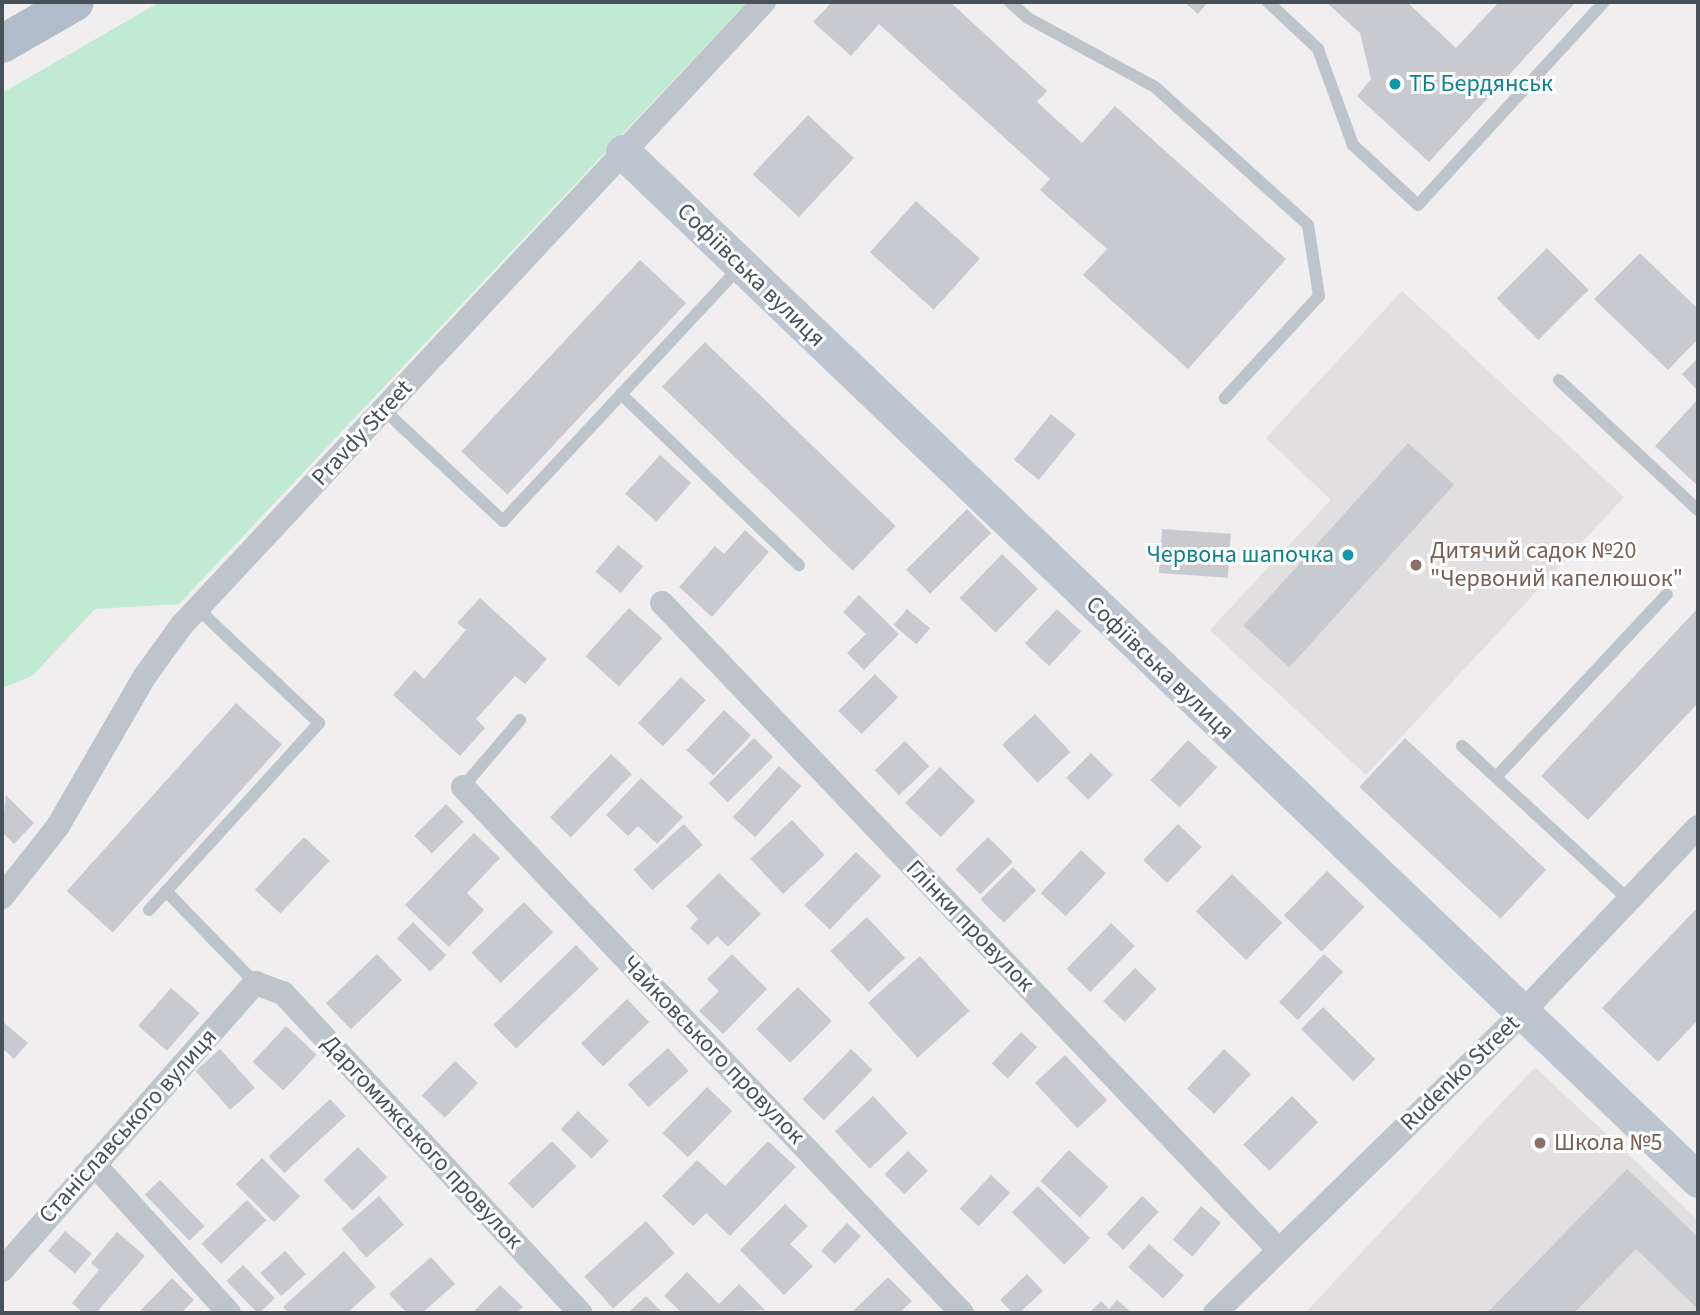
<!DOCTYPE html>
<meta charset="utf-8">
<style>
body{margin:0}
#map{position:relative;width:1700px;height:1315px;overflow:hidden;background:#f0eeee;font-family:"Source Sans 3",sans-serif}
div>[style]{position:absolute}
.education>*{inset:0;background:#e1dfdf}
.green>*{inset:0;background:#c0ead1}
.building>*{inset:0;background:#c9cad0;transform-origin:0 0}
.lane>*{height:12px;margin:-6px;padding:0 6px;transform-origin:6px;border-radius:6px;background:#bdc5cb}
.street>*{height:24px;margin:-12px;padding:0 12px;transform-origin:12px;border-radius:12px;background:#bdc5cb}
.secondary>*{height:35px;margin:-17.5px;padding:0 17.5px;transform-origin:17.5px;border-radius:17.5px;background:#bdc6d0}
.primary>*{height:38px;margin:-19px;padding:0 19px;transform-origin:19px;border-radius:19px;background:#b0bcca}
.dots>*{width:19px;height:19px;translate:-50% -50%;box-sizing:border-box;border:4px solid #fff;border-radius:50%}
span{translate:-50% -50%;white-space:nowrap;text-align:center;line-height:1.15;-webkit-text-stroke:6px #fff;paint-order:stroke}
.culture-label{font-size:24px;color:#0d838f}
.left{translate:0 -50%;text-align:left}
.right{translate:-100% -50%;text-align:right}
.street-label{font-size:24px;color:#485059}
.education-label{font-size:24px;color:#785e54}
.frame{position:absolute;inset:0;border:4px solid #485059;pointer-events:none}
</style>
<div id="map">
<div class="education">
<i style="clip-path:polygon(1402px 291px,1624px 497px,1366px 775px,1210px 630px,1331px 500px,1266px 438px)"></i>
<i style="clip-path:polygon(1535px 1067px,1698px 1220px,1698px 1313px,1305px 1313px)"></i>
</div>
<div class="green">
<i style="clip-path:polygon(160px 2px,747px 2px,179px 604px,95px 609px,32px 676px,2px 688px,2px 93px)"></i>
</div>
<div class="building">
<i style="clip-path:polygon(832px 2px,950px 2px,1047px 91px,1037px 102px,1082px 143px,1115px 106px,1286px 259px,1188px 369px,1083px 275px,1107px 249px,1040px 190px,1050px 179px,879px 24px,851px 56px,813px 22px)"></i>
<i style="clip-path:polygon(1184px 2px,1208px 2px,1198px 14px)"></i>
<i style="clip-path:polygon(1326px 2px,1407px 2px,1456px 48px,1499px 2px,1576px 2px,1429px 162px,1357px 96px,1371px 79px,1360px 33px)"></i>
<i style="left:808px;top:115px;width:63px;height:81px;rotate:43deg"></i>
<i style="left:916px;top:201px;width:86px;height:69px;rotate:42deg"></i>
<i style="left:1547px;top:248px;width:59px;height:71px;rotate:45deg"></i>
<i style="clip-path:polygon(1640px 253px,1698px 309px,1698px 339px,1668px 370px,1594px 299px)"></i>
<i style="left:640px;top:260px;width:63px;height:262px;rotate:43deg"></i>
<i style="left:705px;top:342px;width:265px;height:62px;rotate:44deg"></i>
<i style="clip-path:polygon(1698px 358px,1698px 391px,1682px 374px)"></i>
<i style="clip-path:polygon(1698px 399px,1698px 486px,1655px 446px)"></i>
<i style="left:1051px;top:414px;width:32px;height:59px;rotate:39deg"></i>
<i style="left:1408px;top:443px;width:62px;height:246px;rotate:42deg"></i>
<i style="left:660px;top:455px;width:42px;height:52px;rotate:42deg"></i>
<i style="left:967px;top:509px;width:34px;height:86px;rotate:45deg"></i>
<i style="left:1162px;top:529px;width:69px;height:44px;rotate:4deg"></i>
<i style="clip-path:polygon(745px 530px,769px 552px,712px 617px,679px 587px,715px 546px,724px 554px)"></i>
<i style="left:618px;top:545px;width:33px;height:35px;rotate:40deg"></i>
<i style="left:1002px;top:554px;width:50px;height:61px;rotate:44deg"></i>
<i style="clip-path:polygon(859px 595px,899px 634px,864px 670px,847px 653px,866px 634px,843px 612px)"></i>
<i style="clip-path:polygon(480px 598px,547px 659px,525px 684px,515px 676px,476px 719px,485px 728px,460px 756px,393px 695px,415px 670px,424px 679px,466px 630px,457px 623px)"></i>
<i style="left:629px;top:608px;width:45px;height:65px;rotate:42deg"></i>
<i style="clip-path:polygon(1698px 608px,1698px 703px,1588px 820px,1541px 776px)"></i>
<i style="left:907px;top:609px;width:30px;height:21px;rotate:40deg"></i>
<i style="left:1057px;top:609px;width:33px;height:47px;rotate:43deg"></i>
<i style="left:875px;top:674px;width:33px;height:52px;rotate:45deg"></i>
<i style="left:681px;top:677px;width:34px;height:63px;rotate:43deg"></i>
<i style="left:236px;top:703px;width:62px;height:253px;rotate:42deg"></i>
<i style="left:724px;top:710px;width:37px;height:55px;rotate:43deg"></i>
<i style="left:1035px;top:714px;width:52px;height:45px;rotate:47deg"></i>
<i style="left:754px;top:738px;width:27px;height:64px;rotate:45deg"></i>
<i style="left:1405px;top:738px;width:193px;height:67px;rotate:43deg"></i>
<i style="left:1188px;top:740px;width:40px;height:55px;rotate:43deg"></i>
<i style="left:905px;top:741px;width:35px;height:42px;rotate:46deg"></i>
<i style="left:1091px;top:753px;width:31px;height:35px;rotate:45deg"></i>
<i style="left:611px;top:754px;width:29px;height:88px;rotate:44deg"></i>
<i style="left:779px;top:766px;width:30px;height:69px;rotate:42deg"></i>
<i style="left:940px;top:767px;width:49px;height:50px;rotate:44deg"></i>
<i style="clip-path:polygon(641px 778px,683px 817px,657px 844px,638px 826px,628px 836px,606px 815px)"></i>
<i style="clip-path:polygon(6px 795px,34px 823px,14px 844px,2px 832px)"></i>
<i style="left:446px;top:804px;width:25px;height:45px;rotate:45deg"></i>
<i style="left:792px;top:820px;width:48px;height:57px;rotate:47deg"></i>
<i style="left:684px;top:824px;width:28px;height:68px;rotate:48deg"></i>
<i style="left:1178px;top:824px;width:33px;height:50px;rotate:44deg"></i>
<i style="clip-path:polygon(474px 833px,500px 858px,467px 893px,484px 910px,449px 947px,405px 905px)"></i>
<i style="left:304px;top:837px;width:35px;height:72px;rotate:43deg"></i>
<i style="left:988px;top:837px;width:35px;height:46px;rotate:45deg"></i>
<i style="left:1081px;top:850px;width:34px;height:59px;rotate:43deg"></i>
<i style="left:856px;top:852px;width:35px;height:74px;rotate:44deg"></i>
<i style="left:1013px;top:867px;width:33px;height:46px;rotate:45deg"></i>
<i style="left:1327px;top:871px;width:52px;height:62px;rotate:44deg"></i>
<i style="clip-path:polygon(719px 873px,761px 914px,728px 947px,717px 936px,708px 945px,690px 928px,698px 919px,686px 906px)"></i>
<i style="left:1232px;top:874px;width:70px;height:52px;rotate:44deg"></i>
<i style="left:524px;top:902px;width:42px;height:73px;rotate:46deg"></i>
<i style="clip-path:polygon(1698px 907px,1698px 1020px,1658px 1062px,1602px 1008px)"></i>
<i style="left:867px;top:917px;width:56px;height:50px;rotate:47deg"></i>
<i style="left:413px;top:922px;width:47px;height:23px;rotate:45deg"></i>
<i style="left:1111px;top:923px;width:33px;height:64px;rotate:44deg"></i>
<i style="left:576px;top:945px;width:33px;height:115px;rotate:46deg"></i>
<i style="left:377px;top:954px;width:36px;height:71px;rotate:46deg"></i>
<i style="clip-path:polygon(732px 954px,767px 989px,723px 1034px,699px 1011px,719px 991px,707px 979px)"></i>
<i style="left:1324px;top:954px;width:26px;height:66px;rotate:43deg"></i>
<i style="left:920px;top:956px;width:74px;height:70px;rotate:48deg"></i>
<i style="left:1135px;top:968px;width:30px;height:46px;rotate:44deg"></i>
<i style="left:798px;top:987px;width:48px;height:59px;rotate:45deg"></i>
<i style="left:171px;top:988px;width:38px;height:50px;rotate:41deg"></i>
<i style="left:627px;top:999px;width:32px;height:64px;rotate:46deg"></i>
<i style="left:1323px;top:1007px;width:74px;height:31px;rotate:45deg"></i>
<i style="clip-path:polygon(2px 1021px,28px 1043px,14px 1059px,2px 1048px)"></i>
<i style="left:286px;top:1026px;width:42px;height:49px;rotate:43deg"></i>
<i style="left:1021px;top:1032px;width:22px;height:43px;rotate:43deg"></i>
<i style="left:668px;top:1048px;width:31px;height:54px;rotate:48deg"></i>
<i style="left:220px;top:1049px;width:52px;height:33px;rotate:48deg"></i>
<i style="left:851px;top:1049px;width:30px;height:70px;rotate:44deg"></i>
<i style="left:1224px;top:1049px;width:37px;height:54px;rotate:43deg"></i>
<i style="left:1065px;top:1055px;width:62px;height:41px;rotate:47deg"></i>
<i style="left:455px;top:1061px;width:32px;height:48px;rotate:44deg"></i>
<i style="left:707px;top:1087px;width:35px;height:64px;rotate:44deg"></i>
<i style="left:873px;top:1096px;width:51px;height:52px;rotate:47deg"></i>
<i style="left:1292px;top:1096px;width:37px;height:69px;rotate:45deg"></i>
<i style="left:330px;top:1099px;width:23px;height:84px;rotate:47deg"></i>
<i style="left:578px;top:1111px;width:43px;height:25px;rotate:44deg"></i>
<i style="left:552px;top:1141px;width:35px;height:61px;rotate:46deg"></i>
<i style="clip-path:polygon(768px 1141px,796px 1167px,730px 1236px,706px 1213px,693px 1226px,662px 1196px,697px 1160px,725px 1186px)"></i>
<i style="left:358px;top:1147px;width:42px;height:48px;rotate:46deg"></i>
<i style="left:1069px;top:1150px;width:54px;height:42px;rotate:43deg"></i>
<i style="left:908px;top:1151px;width:28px;height:33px;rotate:45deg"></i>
<i style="left:262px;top:1158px;width:54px;height:37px;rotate:45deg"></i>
<i style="clip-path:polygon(1627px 1169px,1698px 1237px,1698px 1309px,1636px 1249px,1574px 1313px,1487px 1313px)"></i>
<i style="left:991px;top:1175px;width:26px;height:46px;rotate:43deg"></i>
<i style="left:160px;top:1180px;width:64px;height:21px;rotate:46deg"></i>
<i style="left:1038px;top:1186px;width:74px;height:37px;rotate:45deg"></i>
<i style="left:379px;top:1196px;width:38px;height:50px;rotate:49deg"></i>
<i style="left:1142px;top:1196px;width:23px;height:52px;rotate:43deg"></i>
<i style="left:247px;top:1200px;width:28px;height:63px;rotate:46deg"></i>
<i style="clip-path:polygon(785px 1204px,808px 1226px,790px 1244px,813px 1266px,784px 1295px,740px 1250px)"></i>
<i style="left:1201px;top:1206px;width:26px;height:44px;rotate:40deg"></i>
<i style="left:646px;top:1221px;width:43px;height:83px;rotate:48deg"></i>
<i style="left:847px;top:1223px;width:19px;height:38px;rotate:43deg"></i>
<i style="left:65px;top:1231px;width:35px;height:26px;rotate:40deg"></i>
<i style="clip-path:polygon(117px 1232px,145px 1256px,96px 1313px,83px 1313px,72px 1303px,99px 1270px,91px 1263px)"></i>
<i style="left:1149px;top:1244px;width:47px;height:31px;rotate:42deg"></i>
<i style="left:285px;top:1251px;width:31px;height:33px;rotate:48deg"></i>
<i style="clip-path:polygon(344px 1251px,376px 1287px,347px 1313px,289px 1313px,283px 1307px)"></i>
<i style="clip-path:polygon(431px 1257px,455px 1284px,422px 1313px,407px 1313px,389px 1294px)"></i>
<i style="left:243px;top:1265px;width:46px;height:23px;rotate:46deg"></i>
<i style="clip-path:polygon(687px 1272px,719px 1304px,739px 1284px,765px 1310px,682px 1313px,664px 1296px)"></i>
<i style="clip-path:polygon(1027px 1274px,1043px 1291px,1019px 1313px,1013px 1313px,1000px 1300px)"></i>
<i style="clip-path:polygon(888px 1277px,912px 1301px,899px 1313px,851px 1313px)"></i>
<i style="clip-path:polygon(172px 1278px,194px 1300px,181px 1313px,138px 1313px)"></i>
<i style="clip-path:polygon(500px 1285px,523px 1307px,516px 1313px,472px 1313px)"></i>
<i style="clip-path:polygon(646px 1296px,663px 1313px,628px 1313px)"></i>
<i style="clip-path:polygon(1117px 1300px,1132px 1313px,1089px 1313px,1101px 1301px,1109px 1309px)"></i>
</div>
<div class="lane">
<i style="left:1010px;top:2px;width:24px;rotate:42deg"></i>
<i style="left:1028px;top:18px;width:145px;rotate:28.5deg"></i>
<i style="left:1155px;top:87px;width:206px;rotate:42deg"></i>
<i style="left:1308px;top:225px;width:72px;rotate:81.2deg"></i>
<i style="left:1319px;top:296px;width:139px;rotate:132.7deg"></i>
<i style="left:1268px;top:2px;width:69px;rotate:43.2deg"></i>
<i style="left:1318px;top:49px;width:102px;rotate:70deg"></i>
<i style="left:1353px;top:145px;width:88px;rotate:42.7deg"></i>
<i style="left:1418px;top:205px;width:275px;rotate:-47.5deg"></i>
<i style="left:1559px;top:380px;width:190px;rotate:43.1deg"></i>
<i style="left:621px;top:394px;width:247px;rotate:43.9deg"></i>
<i style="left:384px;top:410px;width:163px;rotate:43deg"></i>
<i style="left:503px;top:521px;width:347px;rotate:-47deg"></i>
<i style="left:1462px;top:746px;width:227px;rotate:42.7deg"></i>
<i style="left:1496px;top:777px;width:250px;rotate:-46.9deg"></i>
<i style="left:463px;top:787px;width:88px;rotate:-49.6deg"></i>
<i style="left:166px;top:891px;width:128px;rotate:45.9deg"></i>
<i style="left:149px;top:910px;width:253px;rotate:-47.7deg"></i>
<i style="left:319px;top:723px;width:166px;rotate:-136.7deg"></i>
</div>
<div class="street">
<i style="left:662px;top:603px;width:893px;rotate:46.36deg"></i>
<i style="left:463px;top:787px;width:725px;rotate:46.51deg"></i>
<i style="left:2px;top:897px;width:90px;rotate:-51.7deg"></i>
<i style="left:58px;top:826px;width:173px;rotate:-59.9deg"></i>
<i style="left:145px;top:676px;width:62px;rotate:-54.2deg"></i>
<i style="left:181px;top:626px;width:854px;rotate:-46.95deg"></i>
<i style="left:94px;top:1164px;width:201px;rotate:47.8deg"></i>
<i style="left:2px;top:1270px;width:383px;rotate:-48.6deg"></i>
<i style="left:255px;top:983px;width:30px;rotate:20deg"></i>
<i style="left:283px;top:993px;width:437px;rotate:47.1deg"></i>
<i style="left:1215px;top:1313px;width:428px;rotate:-44.3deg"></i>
<i style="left:1521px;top:1014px;width:257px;rotate:-46.6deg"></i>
</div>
<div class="secondary">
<i style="left:623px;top:152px;width:1487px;rotate:43.72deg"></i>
</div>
<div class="primary">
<i style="left:2px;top:44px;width:84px;rotate:-29.9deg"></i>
</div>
<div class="dots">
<i style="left:1395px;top:84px;background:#0f9aa8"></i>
<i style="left:1348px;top:555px;background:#0f9aa8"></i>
<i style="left:1416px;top:565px;background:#8d6e63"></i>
<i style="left:1540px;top:1143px;background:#8d6e63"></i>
</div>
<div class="culture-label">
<span class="left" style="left:1409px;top:84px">ТБ Бердянськ</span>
<span class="right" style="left:1334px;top:555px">Червона шапочка</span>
</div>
<div class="street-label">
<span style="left:751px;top:275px;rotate:44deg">Софіївська вулиця</span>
<span style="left:362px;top:433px;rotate:-47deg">Pravdy Street</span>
<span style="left:1160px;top:668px;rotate:44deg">Софіївська вулиця</span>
<span style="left:970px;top:926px;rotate:46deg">Глінки провулок</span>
<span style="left:713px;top:1050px;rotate:46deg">Чайковського провулок</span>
<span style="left:1460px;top:1073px;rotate:-44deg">Rudenko Street</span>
<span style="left:128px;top:1126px;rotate:-48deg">Станіславського вулиця</span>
<span style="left:422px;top:1142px;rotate:47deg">Даргомижського провулок</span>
</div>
<div class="education-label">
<span class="left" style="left:1430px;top:565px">Дитячий садок №20<br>"Червоний капелюшок"</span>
<span class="left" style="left:1554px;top:1143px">Школа №5</span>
</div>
<div class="frame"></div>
</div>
